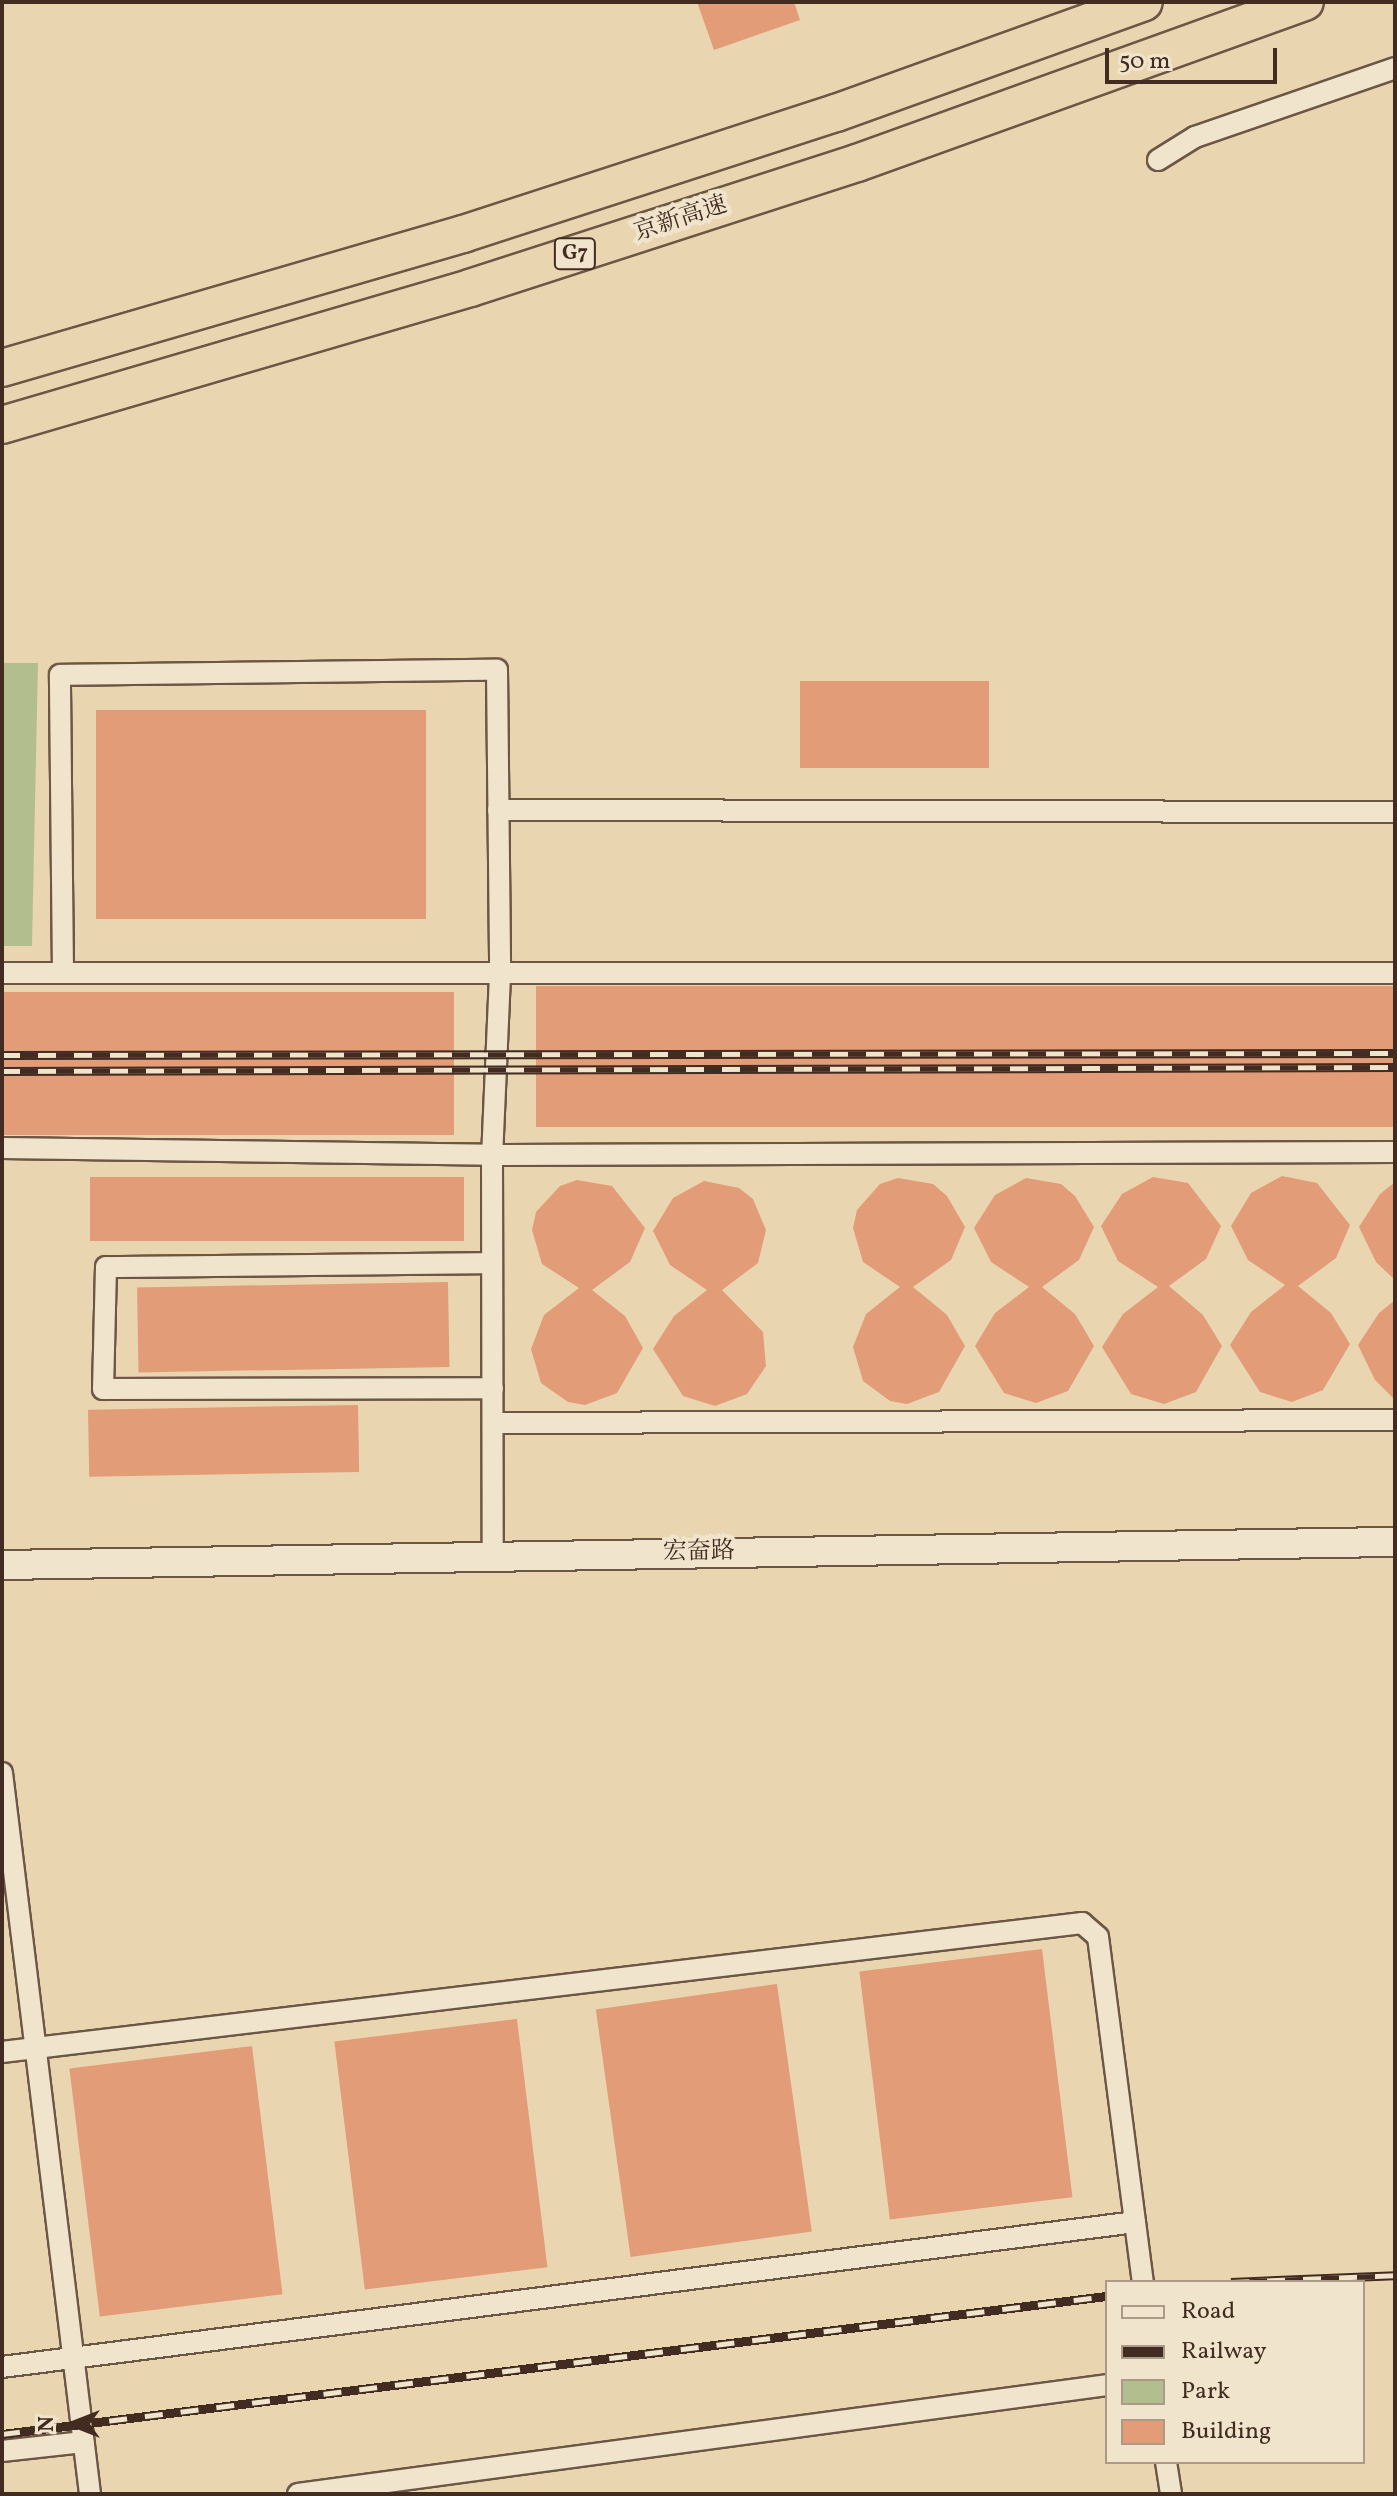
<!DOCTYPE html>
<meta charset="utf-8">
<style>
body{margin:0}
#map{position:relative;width:1397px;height:2496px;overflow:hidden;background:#e9d6b1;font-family:Vollkorn,"Noto Serif SC",serif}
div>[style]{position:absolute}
.green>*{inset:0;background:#b3be8e}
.building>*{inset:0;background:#e29c77;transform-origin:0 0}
.roads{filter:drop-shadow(2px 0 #6c5646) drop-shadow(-2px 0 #6c5646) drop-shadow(0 2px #6c5646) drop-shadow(0 -2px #6c5646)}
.street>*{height:20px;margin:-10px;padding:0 10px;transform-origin:10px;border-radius:10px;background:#f1e4cc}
.secondary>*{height:28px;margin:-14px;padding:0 14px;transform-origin:14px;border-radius:14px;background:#f1e4cc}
.highway>*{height:36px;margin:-18px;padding:0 18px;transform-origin:18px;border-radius:18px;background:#e9d6b1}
.rail>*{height:9px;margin-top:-4.5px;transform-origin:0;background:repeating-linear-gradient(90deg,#f1e4cc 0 18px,#422c22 0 36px);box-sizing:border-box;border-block:2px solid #422c22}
span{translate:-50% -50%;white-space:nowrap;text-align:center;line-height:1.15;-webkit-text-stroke:8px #f1e4cc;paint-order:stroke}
.shield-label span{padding:2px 6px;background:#f1e4cc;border:2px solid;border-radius:6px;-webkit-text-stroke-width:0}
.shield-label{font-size:22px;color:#422c22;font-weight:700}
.street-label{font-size:24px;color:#422c22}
.frame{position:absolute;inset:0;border:4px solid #422c22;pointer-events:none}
.legend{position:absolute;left:1105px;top:2280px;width:260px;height:184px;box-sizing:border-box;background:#f1e4cc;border:2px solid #ab9a88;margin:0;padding:10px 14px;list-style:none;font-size:24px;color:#422c22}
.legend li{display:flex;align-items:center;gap:16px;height:40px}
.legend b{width:40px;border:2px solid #ab9a88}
.north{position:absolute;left:32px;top:2384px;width:80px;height:80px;-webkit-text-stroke:6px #f1e4cc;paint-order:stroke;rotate:270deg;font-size:22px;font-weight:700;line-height:32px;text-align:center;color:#422c22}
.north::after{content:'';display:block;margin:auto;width:28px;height:36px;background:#422c22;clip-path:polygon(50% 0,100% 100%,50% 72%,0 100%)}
.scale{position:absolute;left:1105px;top:48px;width:172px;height:36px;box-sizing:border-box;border:4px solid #422c22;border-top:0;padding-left:10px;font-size:24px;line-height:28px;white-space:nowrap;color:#422c22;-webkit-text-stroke:6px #f1e4cc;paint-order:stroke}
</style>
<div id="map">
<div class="green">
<i style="clip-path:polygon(38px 663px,32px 946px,2px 946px,2px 663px)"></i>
</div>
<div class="building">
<i style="clip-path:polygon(697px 2px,794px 2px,800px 20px,714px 50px)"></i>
<i style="left:800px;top:681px;width:189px;height:87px"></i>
<i style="left:426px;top:710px;width:209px;height:330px;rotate:90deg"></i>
<i style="left:1395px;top:986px;width:141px;height:859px;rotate:90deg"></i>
<i style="left:2px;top:992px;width:452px;height:143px"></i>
<i style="clip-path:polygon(1282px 1176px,1317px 1183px,1350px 1225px,1336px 1258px,1298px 1286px,1331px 1313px,1350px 1344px,1323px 1390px,1292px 1402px,1260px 1392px,1230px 1345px,1251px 1312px,1285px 1285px,1248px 1260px,1231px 1226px,1251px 1193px)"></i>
<i style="left:90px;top:1177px;width:374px;height:64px"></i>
<i style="clip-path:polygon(1153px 1177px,1188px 1183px,1221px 1226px,1206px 1259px,1169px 1286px,1203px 1315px,1222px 1346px,1196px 1392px,1164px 1404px,1131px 1394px,1102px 1347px,1123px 1314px,1158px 1287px,1118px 1261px,1101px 1226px,1122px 1194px)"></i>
<i style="clip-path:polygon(898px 1178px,933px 1184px,947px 1196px,965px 1227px,951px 1260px,913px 1287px,947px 1315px,965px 1346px,939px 1392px,907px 1404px,890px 1401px,863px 1381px,853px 1347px,866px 1314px,900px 1287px,863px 1262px,853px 1228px,857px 1210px,880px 1184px)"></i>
<i style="clip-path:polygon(1026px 1178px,1061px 1184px,1075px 1196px,1094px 1227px,1079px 1260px,1042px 1287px,1075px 1314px,1094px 1346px,1068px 1391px,1036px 1403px,1004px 1393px,975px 1346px,995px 1313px,1029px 1287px,991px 1262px,974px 1228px,995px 1195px)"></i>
<i style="clip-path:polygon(577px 1180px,612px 1186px,645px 1228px,630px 1262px,592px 1290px,625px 1316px,643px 1348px,617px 1393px,585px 1405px,568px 1402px,541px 1383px,531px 1349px,544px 1315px,579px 1288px,542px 1264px,532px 1230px,536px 1212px,560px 1186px)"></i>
<i style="clip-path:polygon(704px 1181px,739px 1188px,753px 1199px,766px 1230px,758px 1263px,722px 1290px,763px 1332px,766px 1366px,747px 1394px,715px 1406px,683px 1396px,653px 1349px,674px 1316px,707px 1290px,670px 1265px,653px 1231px,673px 1198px)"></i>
<i style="clip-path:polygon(1395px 1182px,1395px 1280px,1376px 1262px,1359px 1227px,1380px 1194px)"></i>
<i style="left:448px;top:1282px;width:85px;height:311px;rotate:89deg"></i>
<i style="clip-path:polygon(1395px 1300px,1395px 1400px,1375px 1380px,1358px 1345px,1379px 1313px)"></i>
<i style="left:358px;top:1405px;width:67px;height:270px;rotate:89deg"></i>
<i style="left:1042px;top:1949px;width:250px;height:184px;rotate:83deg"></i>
<i style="left:777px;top:1984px;width:250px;height:183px;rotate:82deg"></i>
<i style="left:517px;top:2019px;width:250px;height:184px;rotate:83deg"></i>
<i style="left:252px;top:2046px;width:250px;height:184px;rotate:83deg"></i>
</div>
<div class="roads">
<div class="street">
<i style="left:1158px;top:160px;width:44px;rotate:-31.9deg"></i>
<i style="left:1195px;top:137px;width:212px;rotate:-19deg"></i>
<i style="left:498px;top:810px;width:897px;rotate:0.13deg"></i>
<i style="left:2px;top:973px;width:1393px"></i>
<i style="left:63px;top:973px;width:298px;rotate:-90.6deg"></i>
<i style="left:60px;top:675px;width:437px;rotate:-0.7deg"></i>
<i style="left:497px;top:670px;width:305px;rotate:89.4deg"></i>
<i style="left:500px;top:975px;width:180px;rotate:92.5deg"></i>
<i style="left:492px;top:1155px;width:402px;rotate:89.9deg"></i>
<i style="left:2px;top:1148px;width:490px;rotate:0.8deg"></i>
<i style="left:492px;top:1155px;width:903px;rotate:-0.19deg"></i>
<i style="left:492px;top:1263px;width:386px;rotate:179.4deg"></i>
<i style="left:106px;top:1267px;width:122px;rotate:91.4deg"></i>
<i style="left:103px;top:1389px;width:390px;rotate:-0.1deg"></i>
<i style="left:493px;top:1423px;width:902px;rotate:-0.19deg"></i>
<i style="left:2px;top:1773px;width:726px;rotate:83.04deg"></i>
<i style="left:2px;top:2052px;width:1088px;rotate:-6.81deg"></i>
<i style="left:1082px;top:1923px;width:21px;rotate:41deg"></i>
<i style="left:1098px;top:1937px;width:348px;rotate:82.6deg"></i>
<i style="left:2px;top:2367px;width:1142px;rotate:-7.29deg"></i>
<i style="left:2px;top:2451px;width:82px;rotate:-6.3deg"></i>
<i style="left:1166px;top:2462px;width:32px;rotate:81deg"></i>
<i style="left:298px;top:2494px;width:816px;rotate:-7.67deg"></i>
</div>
<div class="secondary">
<i style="left:2px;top:1565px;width:1393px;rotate:-0.95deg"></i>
</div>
<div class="highway">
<i style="left:2px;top:368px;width:480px;rotate:-16.2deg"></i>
<i style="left:463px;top:234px;width:392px;rotate:-18deg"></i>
<i style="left:836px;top:113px;width:327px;rotate:-19.8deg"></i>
<i style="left:2px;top:425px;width:488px;rotate:-16.3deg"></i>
<i style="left:470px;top:288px;width:407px;rotate:-17.9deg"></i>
<i style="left:857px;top:163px;width:476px;rotate:-19.8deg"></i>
</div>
</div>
<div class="rail">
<i style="left:2px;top:1055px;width:1393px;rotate:-0.08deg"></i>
<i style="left:2px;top:1071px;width:1393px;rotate:-0.16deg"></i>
<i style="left:1231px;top:2282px;width:164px;rotate:-2.4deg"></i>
<i style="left:2px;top:2434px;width:1114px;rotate:-7.12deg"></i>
</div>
<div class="shield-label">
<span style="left:575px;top:254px">G7</span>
</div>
<div class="street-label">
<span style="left:681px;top:220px;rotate:-18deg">京新高速</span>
<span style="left:699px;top:1553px;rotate:-1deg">宏奤路</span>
</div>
<div class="frame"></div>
<ul class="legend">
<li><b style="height:10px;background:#f1e4cc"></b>Road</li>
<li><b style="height:10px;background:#422c22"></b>Railway</li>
<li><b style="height:22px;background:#b3be8e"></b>Park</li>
<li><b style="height:22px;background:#e29c77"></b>Building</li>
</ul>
<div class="north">N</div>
<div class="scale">50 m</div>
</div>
